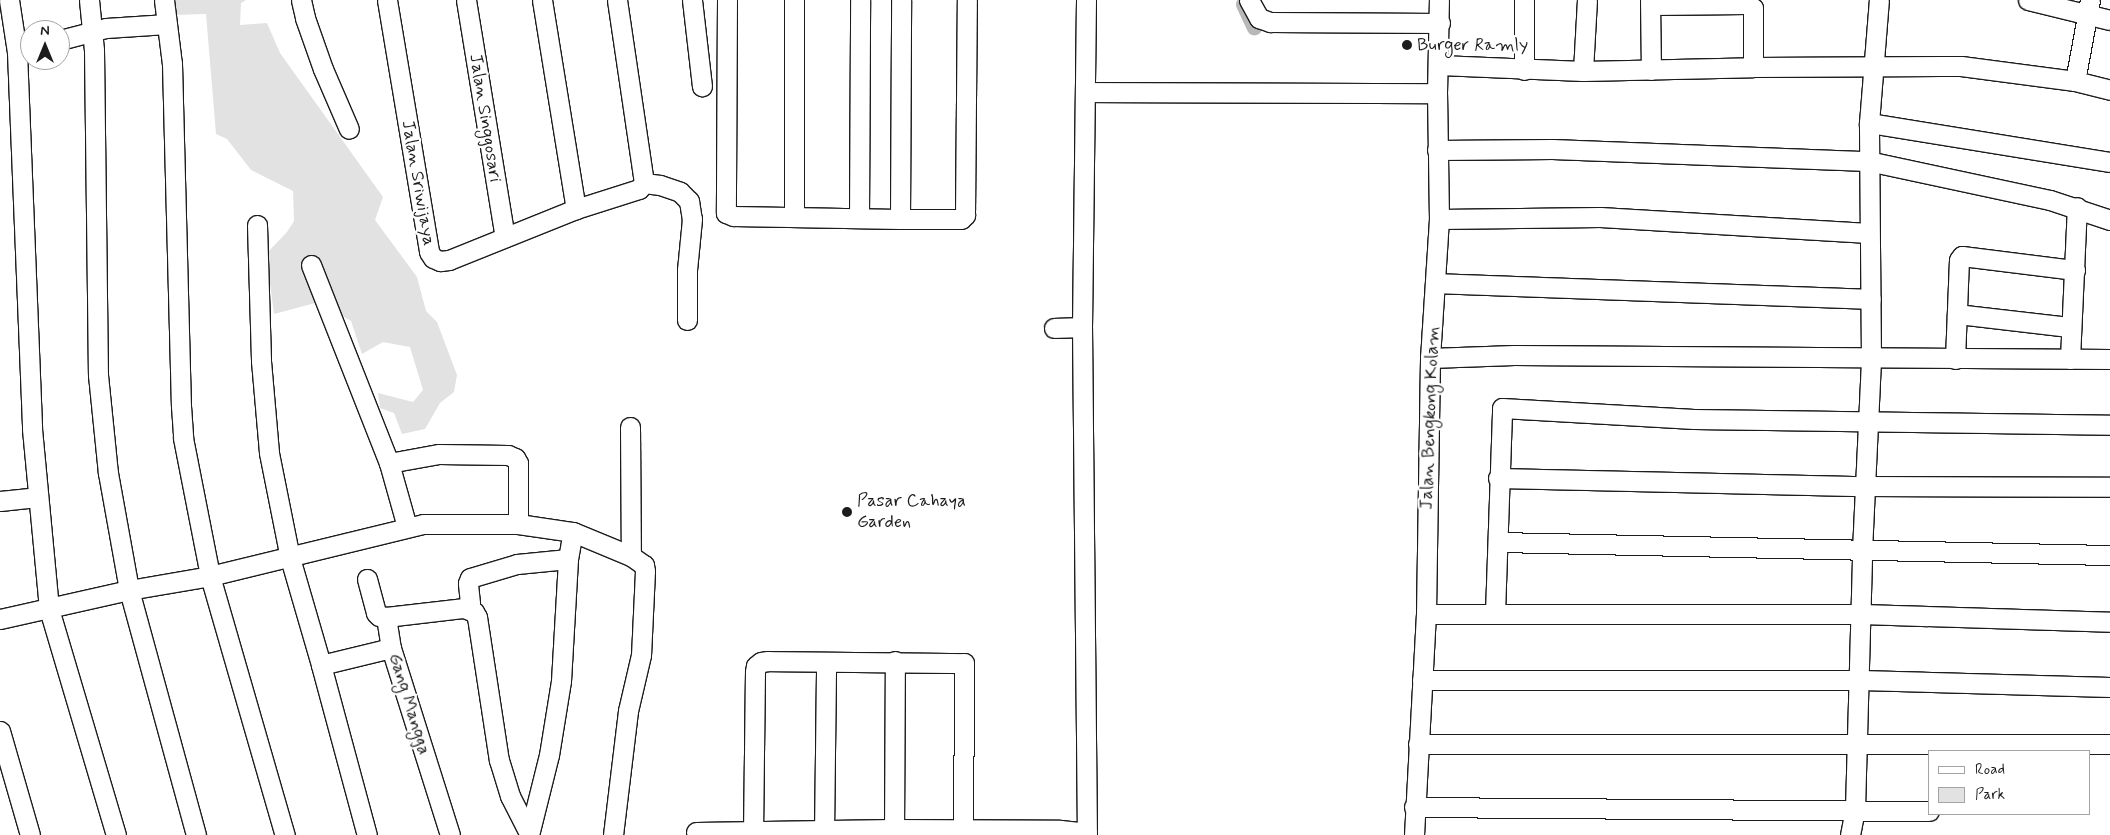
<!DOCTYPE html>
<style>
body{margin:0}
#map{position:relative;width:2110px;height:835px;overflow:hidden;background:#fff;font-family:Mynerve,sans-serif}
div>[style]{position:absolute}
.green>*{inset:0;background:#e2e2e2}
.canal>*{height:15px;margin:-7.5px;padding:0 7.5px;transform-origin:7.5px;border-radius:7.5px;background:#b8b8b8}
.roads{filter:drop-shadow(1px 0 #1c1c1c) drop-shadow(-1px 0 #1c1c1c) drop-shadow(0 1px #1c1c1c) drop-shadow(0 -1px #1c1c1c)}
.minor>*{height:19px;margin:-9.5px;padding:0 9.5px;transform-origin:9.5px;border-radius:9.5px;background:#fff}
.dots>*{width:14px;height:14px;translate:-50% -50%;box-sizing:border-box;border:2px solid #fff;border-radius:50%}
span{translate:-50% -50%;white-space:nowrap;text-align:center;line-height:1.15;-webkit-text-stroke:4.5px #fff;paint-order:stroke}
.poi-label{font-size:18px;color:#1c1c1c}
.left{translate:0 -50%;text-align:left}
.street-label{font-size:18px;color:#1c1c1c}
.legend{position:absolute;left:1928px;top:750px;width:162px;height:65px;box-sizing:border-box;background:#fff;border:1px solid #a4a4a4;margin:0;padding:6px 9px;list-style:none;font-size:15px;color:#1c1c1c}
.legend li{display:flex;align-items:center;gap:10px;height:25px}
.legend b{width:25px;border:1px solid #a4a4a4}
.north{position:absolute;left:20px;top:20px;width:50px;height:50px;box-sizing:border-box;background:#fff;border:1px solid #a4a4a4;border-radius:50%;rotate:0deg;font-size:14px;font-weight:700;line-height:20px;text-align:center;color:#1c1c1c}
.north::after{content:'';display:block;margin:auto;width:18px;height:22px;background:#1c1c1c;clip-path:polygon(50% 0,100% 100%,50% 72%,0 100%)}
</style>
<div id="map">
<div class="green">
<i style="clip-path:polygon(167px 0,246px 0,241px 3px,240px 25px,267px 23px,280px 53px,383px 197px,375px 220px,417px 277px,426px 311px,437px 322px,457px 375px,454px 392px,440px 403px,425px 429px,402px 434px,394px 413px,380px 408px,378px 393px,413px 402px,423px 390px,410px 347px,383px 342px,362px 354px,351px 321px,319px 302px,274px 314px,266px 254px,287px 232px,294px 221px,293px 191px,251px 170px,227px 139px,216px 134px,206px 14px,174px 15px)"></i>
</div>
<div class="canal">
<i style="left:1243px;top:4px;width:26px;rotate:65deg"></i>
</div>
<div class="roads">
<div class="minor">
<i style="left:9px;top:0;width:53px;rotate:81.3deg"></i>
<i style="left:17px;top:52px;width:377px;rotate:87.7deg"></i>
<i style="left:32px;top:429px;width:181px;rotate:84.6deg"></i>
<i style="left:49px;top:609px;width:236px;rotate:73.5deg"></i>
<i style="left:89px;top:0;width:50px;rotate:84.3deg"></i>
<i style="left:94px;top:50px;width:325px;rotate:89.3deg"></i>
<i style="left:98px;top:375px;width:99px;rotate:84.2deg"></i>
<i style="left:108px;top:473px;width:119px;rotate:79.8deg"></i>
<i style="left:129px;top:590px;width:254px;rotate:74.7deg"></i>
<i style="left:164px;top:0;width:64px;rotate:82.9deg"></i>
<i style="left:172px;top:64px;width:342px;rotate:88.5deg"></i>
<i style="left:181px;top:406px;width:32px;rotate:86deg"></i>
<i style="left:183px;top:438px;width:141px;rotate:78.9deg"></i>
<i style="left:210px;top:576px;width:270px;rotate:73.9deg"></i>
<i style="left:301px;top:0;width:18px;rotate:77deg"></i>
<i style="left:305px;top:18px;width:54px;rotate:70.6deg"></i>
<i style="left:323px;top:69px;width:65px;rotate:66.6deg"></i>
<i style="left:387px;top:0;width:255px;rotate:80.5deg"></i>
<i style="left:429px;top:252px;width:7px;rotate:56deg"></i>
<i style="left:433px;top:258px;width:8px;rotate:23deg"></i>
<i style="left:440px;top:261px;width:9px;rotate:-6deg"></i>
<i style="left:449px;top:260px;width:137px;rotate:-21.9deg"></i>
<i style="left:576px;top:209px;width:66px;rotate:-17.6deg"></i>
<i style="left:639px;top:189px;width:8px;rotate:-50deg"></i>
<i style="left:466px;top:0;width:240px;rotate:80.7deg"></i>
<i style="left:542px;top:0;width:212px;rotate:80.8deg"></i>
<i style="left:617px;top:0;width:185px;rotate:81.6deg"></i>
<i style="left:644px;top:183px;width:16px;rotate:7deg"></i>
<i style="left:660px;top:185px;width:21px;rotate:19deg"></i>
<i style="left:680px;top:192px;width:13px;rotate:45deg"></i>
<i style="left:689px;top:201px;width:18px;rotate:81deg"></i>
<i style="left:692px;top:219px;width:51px;rotate:95.6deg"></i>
<i style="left:687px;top:270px;width:50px;rotate:90deg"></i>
<i style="left:692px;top:0;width:87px;rotate:83.4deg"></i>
<i style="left:727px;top:0;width:213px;rotate:90.3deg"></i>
<i style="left:726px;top:213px;width:8px;rotate:23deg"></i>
<i style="left:733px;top:216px;width:167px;rotate:1deg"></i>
<i style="left:900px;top:219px;width:61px"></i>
<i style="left:961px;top:219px;width:6px;rotate:-45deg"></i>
<i style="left:965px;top:215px;width:215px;rotate:-89.5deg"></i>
<i style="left:794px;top:0;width:217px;rotate:90deg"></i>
<i style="left:1086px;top:0;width:327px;rotate:90.7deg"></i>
<i style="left:1082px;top:327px;width:508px;rotate:89.44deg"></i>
<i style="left:1249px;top:0;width:21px;rotate:61deg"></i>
<i style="left:1259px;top:18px;width:12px;rotate:20deg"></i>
<i style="left:1270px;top:22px;width:170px;rotate:0.3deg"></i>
<i style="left:1650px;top:0;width:70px;rotate:89.2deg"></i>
<i style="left:2028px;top:0;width:84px;rotate:13.7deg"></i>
<i style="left:1651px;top:5px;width:95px;rotate:-0.6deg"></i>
<i style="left:1746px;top:4px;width:8px;rotate:30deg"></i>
<i style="left:1753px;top:8px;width:59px;rotate:90deg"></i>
<i style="left:60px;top:40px;width:48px;rotate:-14.6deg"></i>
<i style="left:106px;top:28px;width:61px;rotate:-3.8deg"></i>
<i style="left:1439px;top:65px;width:144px;rotate:2.4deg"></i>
<i style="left:1583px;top:71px;width:170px;rotate:-1.3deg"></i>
<i style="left:1753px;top:67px;width:208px;rotate:-0.3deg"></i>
<i style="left:1961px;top:66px;width:115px;rotate:7.5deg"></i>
<i style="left:2075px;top:81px;width:36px;rotate:14deg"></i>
<i style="left:1524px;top:70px;width:70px;rotate:-90deg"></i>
<i style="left:1583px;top:71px;width:71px;rotate:-86.8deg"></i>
<i style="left:2075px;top:81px;width:82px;rotate:-79.5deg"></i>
<i style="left:1085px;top:92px;width:352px;rotate:0.2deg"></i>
<i style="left:1869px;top:123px;width:244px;rotate:9.2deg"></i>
<i style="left:1437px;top:150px;width:115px;rotate:-0.5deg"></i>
<i style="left:1552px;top:149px;width:316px;rotate:2.2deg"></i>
<i style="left:1868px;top:161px;width:186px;rotate:12.1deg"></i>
<i style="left:2050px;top:200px;width:63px;rotate:18.4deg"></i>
<i style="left:859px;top:218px;width:218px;rotate:-89.7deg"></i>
<i style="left:900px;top:219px;width:219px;rotate:-89.7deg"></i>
<i style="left:1439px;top:219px;width:161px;rotate:-0.7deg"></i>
<i style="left:1600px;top:217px;width:269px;rotate:3.4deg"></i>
<i style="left:257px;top:225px;width:136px;rotate:88.3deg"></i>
<i style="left:261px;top:361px;width:92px;rotate:85deg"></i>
<i style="left:269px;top:453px;width:107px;rotate:78.7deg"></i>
<i style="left:290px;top:558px;width:111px;rotate:73.8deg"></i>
<i style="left:321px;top:665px;width:176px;rotate:74.9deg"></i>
<i style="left:311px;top:265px;width:213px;rotate:68.5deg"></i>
<i style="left:389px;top:463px;width:66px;rotate:74.3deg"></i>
<i style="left:1435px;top:283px;width:436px;rotate:2.1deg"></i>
<i style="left:1957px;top:314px;width:114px;rotate:6.6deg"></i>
<i style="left:1054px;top:328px;width:28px;rotate:-2deg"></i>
<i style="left:1430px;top:358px;width:84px;rotate:-2deg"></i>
<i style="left:1514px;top:355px;width:596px;rotate:0.38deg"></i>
<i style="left:1955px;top:359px;width:99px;rotate:-87.7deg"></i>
<i style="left:1959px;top:260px;width:5px;rotate:-53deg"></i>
<i style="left:1962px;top:256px;width:114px;rotate:7.1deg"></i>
<i style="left:2070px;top:359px;width:152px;rotate:-87.4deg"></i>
<i style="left:630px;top:427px;width:129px;rotate:89.6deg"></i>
<i style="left:389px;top:463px;width:51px;rotate:-10.2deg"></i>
<i style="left:439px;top:454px;width:69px;rotate:0.8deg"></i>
<i style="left:508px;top:455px;width:8px;rotate:23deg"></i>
<i style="left:515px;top:458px;width:6px;rotate:59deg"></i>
<i style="left:518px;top:463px;width:61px;rotate:90deg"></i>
<i style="left:1498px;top:478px;width:366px;rotate:1.3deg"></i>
<i style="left:1864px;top:486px;width:246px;rotate:0.2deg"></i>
<i style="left:0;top:501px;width:37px;rotate:-6deg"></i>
<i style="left:1498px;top:542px;width:612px;rotate:1.22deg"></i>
<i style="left:367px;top:579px;width:35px;rotate:75deg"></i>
<i style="left:376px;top:613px;width:4px;rotate:45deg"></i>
<i style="left:379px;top:616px;width:7px;rotate:8deg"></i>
<i style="left:386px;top:617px;width:31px;rotate:81deg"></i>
<i style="left:391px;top:648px;width:196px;rotate:72.5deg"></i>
<i style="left:468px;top:608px;width:5px;rotate:-68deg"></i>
<i style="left:470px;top:603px;width:20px;rotate:-96deg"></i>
<i style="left:468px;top:583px;width:5px;rotate:-68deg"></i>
<i style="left:470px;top:578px;width:49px;rotate:-16.6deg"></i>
<i style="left:517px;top:564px;width:51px;rotate:-5.6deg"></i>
<i style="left:1495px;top:613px;width:205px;rotate:-88deg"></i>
<i style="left:1502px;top:408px;width:192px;rotate:3.3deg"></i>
<i style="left:1694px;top:419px;width:416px;rotate:0.8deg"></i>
<i style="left:1426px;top:614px;width:435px"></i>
<i style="left:1861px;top:614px;width:249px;rotate:1.8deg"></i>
<i style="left:386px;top:617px;width:79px;rotate:-6.6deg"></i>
<i style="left:464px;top:608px;width:11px;rotate:22deg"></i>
<i style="left:474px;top:612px;width:6px;rotate:59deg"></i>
<i style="left:477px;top:617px;width:145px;rotate:81.3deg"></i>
<i style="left:499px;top:760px;width:38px;rotate:73deg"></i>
<i style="left:510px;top:796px;width:39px;rotate:63deg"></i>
<i style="left:0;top:619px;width:132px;rotate:-12.7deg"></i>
<i style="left:129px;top:590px;width:82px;rotate:-9.8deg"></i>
<i style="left:210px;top:576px;width:219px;rotate:-13.7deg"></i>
<i style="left:423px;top:524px;width:95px"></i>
<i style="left:518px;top:524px;width:56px;rotate:8.3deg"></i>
<i style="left:573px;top:532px;width:63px;rotate:22.5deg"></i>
<i style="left:631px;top:556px;width:16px;rotate:35deg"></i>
<i style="left:644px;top:565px;width:6px;rotate:81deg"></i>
<i style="left:645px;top:571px;width:84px;rotate:92.7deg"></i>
<i style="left:641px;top:655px;width:57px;rotate:103.1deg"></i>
<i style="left:628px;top:711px;width:125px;rotate:96.9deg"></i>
<i style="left:321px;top:665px;width:72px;rotate:-13.7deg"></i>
<i style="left:1422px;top:680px;width:438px"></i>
<i style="left:1860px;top:680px;width:250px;rotate:1.6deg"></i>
<i style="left:0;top:731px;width:108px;rotate:73.9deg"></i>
<i style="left:1418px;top:744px;width:692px"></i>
<i style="left:1414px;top:807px;width:515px;rotate:0.45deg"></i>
<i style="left:696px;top:832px;width:198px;rotate:-0.9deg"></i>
<i style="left:894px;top:829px;width:166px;rotate:0.3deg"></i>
<i style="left:1060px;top:830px;width:27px;rotate:6deg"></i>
<i style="left:529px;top:835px;width:82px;rotate:-76deg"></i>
<i style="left:549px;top:755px;width:75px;rotate:-80.8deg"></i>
<i style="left:561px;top:681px;width:122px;rotate:-86.7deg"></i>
<i style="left:568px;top:559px;width:27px;rotate:-80deg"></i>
<i style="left:753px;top:835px;width:163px;rotate:-89.3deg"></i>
<i style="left:755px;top:672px;width:6px;rotate:-81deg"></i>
<i style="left:756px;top:666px;width:6px;rotate:-39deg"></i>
<i style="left:761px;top:662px;width:7px;rotate:-8deg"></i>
<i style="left:768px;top:661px;width:196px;rotate:0.6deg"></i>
<i style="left:964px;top:663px;width:172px;rotate:90.3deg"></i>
<i style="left:824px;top:835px;width:173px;rotate:-89.3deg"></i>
<i style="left:894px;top:835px;width:174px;rotate:-89.7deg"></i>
<i style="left:1414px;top:835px;width:221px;rotate:-86.9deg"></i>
<i style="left:1426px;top:614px;width:256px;rotate:-89.1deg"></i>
<i style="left:1430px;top:358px;width:139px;rotate:-86.3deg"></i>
<i style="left:1439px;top:219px;width:126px;rotate:-90.9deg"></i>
<i style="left:1437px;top:93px;width:93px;rotate:-88.8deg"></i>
<i style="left:1850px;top:835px;width:26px;rotate:-79deg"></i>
<i style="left:1855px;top:809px;width:258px;rotate:-88.4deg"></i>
<i style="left:1862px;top:551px;width:192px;rotate:-87.3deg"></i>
<i style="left:1871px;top:359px;width:236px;rotate:-90.5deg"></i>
<i style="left:1869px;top:123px;width:123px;rotate:-85.4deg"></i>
</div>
</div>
<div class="dots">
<i style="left:1407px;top:45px;background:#1c1c1c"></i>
<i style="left:847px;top:512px;background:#1c1c1c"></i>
</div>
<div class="poi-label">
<span class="left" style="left:1417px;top:45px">Burger Ramly</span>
<span class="left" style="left:857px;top:512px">Pasar Cahaya<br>Garden</span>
</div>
<div class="street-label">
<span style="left:485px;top:118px;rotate:81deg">Jalan Singgosari</span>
<span style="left:418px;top:183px;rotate:80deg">Jalan Sriwijaya</span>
<span style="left:1430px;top:418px;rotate:-88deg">Jalan Bengkong Kolam</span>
<span style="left:409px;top:704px;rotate:73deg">Gang Mangga</span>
</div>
<ul class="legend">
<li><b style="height:6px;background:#fff"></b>Road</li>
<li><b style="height:14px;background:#e2e2e2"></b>Park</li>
</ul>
<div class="north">N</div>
</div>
